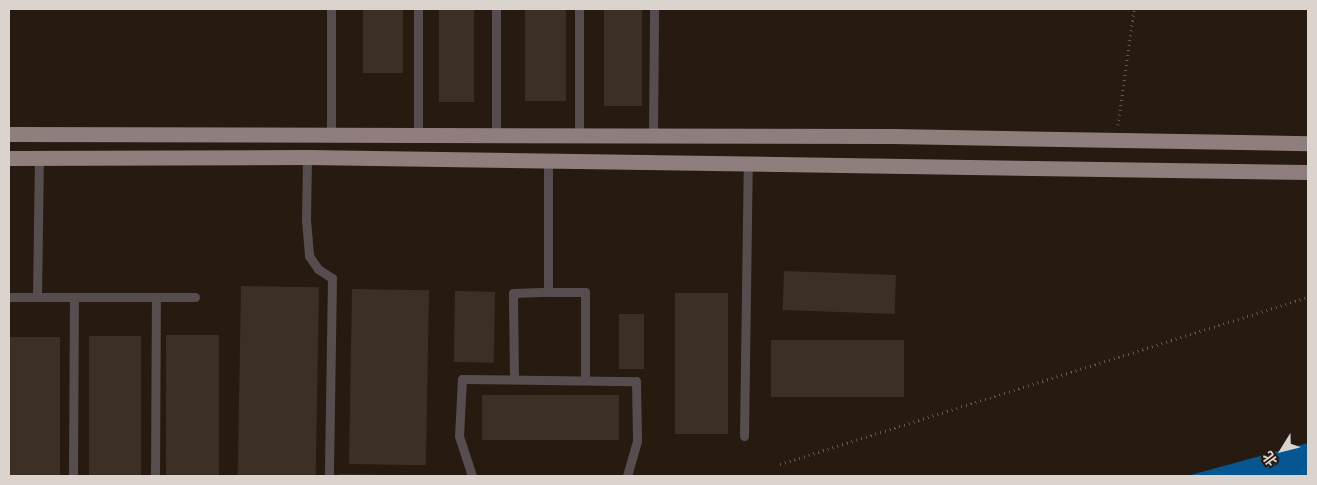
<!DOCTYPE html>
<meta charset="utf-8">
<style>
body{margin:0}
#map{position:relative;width:1317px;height:485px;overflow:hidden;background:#271a11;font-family:"Playfair Display","Noto Sans SC",serif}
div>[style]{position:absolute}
.water>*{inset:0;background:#065692}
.building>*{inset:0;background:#3c2f25;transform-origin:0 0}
.path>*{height:3px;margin-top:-1.5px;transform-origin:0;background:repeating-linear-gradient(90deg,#62564e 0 1px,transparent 0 5px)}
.lane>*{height:9px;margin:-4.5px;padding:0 4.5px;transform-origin:4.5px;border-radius:4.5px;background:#564e4e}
.primary>*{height:15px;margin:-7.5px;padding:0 7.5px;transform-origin:7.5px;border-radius:7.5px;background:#8f7e7d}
span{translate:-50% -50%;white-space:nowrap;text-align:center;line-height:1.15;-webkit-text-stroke:5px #271a11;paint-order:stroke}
.frame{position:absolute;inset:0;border:10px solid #dbd3cd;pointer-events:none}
.north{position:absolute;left:1257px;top:425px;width:50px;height:50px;-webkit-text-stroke:4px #271a11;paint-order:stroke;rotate:234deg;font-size:14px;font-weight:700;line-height:20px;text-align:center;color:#dbd3cd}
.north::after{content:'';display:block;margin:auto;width:18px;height:22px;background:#dbd3cd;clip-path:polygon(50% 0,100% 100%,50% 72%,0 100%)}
</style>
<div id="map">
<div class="water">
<i style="clip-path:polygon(1308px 443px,1308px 476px,1187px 476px)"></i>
</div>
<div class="building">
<i style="left:363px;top:9px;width:40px;height:64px"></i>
<i style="left:439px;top:9px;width:35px;height:93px"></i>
<i style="left:525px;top:9px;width:41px;height:92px"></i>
<i style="left:604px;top:9px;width:38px;height:97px"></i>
<i style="left:784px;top:271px;width:112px;height:39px;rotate:2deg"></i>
<i style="left:241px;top:286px;width:78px;height:190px;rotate:1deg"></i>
<i style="left:352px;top:289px;width:77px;height:175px;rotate:1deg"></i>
<i style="left:455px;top:291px;width:40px;height:71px;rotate:1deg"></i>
<i style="left:675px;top:293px;width:53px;height:141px"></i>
<i style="left:619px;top:314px;width:25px;height:55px"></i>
<i style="left:166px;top:335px;width:53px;height:141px"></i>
<i style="left:89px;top:336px;width:52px;height:140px"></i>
<i style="left:9px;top:337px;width:51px;height:139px"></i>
<i style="left:771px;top:340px;width:133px;height:57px"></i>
<i style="left:482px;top:395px;width:137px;height:45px"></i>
<i style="clip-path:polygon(339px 474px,392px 475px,392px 476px,339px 476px)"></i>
</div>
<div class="path">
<i style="left:1118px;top:125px;width:117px;rotate:-82.1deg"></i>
<i style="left:780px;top:464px;width:554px;rotate:-17.55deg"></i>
</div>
<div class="lane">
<i style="left:579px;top:9px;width:126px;rotate:90deg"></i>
<i style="left:331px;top:135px;width:126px;rotate:-90deg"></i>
<i style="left:418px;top:135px;width:126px;rotate:-90deg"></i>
<i style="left:496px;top:135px;width:126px;rotate:-90deg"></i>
<i style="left:653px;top:135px;width:126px;rotate:-89.5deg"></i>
<i style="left:307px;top:157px;width:63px;rotate:90.9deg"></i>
<i style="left:306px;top:220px;width:36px;rotate:85deg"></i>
<i style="left:309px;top:256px;width:16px;rotate:55deg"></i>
<i style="left:318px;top:269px;width:17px;rotate:33deg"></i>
<i style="left:332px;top:278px;width:198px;rotate:90.9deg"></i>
<i style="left:548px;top:292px;width:131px;rotate:-90deg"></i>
<i style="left:9px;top:297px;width:186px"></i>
<i style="left:37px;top:297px;width:139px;rotate:-89.2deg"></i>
<i style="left:514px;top:379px;width:86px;rotate:-90.7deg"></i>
<i style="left:513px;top:293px;width:35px;rotate:-2deg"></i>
<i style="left:548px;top:292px;width:37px"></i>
<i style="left:585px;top:292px;width:88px;rotate:90deg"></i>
<i style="left:744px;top:436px;width:272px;rotate:-89.2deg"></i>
<i style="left:73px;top:476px;width:179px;rotate:-89.7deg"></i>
<i style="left:155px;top:476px;width:179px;rotate:-89.7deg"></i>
<i style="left:472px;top:476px;width:42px;rotate:-108deg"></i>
<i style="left:459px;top:436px;width:57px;rotate:-87deg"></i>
<i style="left:462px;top:379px;width:174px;rotate:0.7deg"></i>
<i style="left:636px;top:381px;width:60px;rotate:89deg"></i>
<i style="left:637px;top:441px;width:36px;rotate:106deg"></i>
</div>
<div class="primary">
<i style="left:9px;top:134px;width:884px;rotate:0.13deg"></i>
<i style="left:893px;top:136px;width:415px;rotate:1deg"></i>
<i style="left:9px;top:158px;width:298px;rotate:-0.2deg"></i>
<i style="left:307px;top:157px;width:1001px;rotate:0.86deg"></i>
</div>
<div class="frame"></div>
<div class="north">北</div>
</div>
